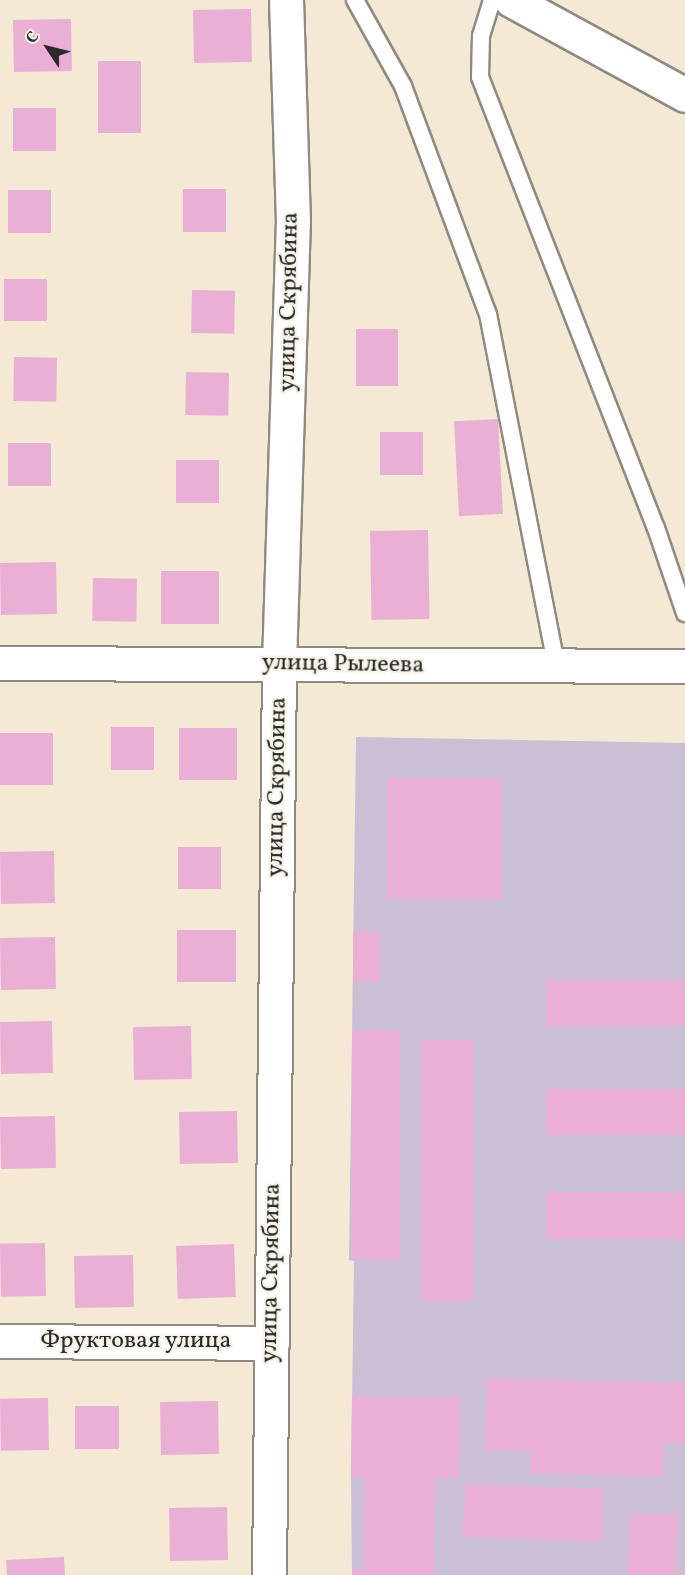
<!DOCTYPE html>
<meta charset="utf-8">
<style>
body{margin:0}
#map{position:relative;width:685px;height:1575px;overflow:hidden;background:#f4e9d4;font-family:Vollkorn,serif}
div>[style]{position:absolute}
.industrial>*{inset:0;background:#cbbfd5}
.building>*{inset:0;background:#eaafd4;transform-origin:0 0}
.roads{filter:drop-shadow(2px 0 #908a80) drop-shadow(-2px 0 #908a80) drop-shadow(0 2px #908a80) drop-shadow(0 -2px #908a80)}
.service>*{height:16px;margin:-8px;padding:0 8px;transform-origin:8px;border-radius:8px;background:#fff}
.minor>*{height:33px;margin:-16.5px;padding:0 16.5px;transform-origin:16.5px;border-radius:16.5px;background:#fff}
span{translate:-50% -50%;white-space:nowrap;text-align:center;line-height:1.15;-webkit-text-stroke:4.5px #f7f3e8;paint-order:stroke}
.street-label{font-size:24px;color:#2b2b2b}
.north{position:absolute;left:18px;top:18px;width:60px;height:60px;-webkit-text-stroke:4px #f7f3e8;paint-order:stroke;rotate:305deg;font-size:16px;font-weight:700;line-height:24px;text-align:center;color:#2b2b2b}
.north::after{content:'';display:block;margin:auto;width:21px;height:27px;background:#2b2b2b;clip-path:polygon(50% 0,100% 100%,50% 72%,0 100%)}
</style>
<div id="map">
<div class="industrial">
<i style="clip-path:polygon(356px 737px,685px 743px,685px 1575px,352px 1575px,351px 1477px,354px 1261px,349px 1260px)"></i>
</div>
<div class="building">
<i style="left:251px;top:9px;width:53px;height:58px;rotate:89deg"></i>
<i style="left:71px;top:19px;width:52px;height:58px;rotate:89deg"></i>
<i style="left:141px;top:61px;width:72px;height:43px;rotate:90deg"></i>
<i style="left:13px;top:108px;width:43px;height:43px"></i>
<i style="left:183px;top:189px;width:43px;height:43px"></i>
<i style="left:8px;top:190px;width:43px;height:43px"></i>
<i style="left:4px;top:279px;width:43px;height:42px"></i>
<i style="left:192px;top:290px;width:43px;height:43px;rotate:1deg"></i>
<i style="left:356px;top:329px;width:42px;height:57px"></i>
<i style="left:14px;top:357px;width:43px;height:44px;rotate:1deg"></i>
<i style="left:186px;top:372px;width:43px;height:43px;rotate:1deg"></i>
<i style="left:498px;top:419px;width:95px;height:44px;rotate:87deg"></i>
<i style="left:380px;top:432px;width:43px;height:43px"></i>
<i style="left:8px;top:443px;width:43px;height:43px"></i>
<i style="left:176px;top:460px;width:43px;height:43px"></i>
<i style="left:428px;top:530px;width:89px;height:58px;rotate:89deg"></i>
<i style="left:56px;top:562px;width:52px;height:56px;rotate:89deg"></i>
<i style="left:161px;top:571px;width:58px;height:53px"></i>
<i style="left:93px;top:578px;width:44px;height:43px;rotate:1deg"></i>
<i style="left:111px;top:727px;width:43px;height:43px"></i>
<i style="left:237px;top:728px;width:52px;height:58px;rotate:90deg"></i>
<i style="left:53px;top:733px;width:52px;height:53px;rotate:90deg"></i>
<i style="left:387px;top:778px;width:115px;height:121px"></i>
<i style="left:178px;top:847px;width:43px;height:42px"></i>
<i style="left:54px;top:851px;width:52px;height:54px;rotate:89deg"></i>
<i style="left:236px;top:930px;width:52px;height:59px;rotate:90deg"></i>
<i style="left:353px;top:931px;width:27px;height:51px"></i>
<i style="left:55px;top:937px;width:52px;height:55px;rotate:89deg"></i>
<i style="left:546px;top:980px;width:139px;height:46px"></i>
<i style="left:52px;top:1021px;width:52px;height:52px;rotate:89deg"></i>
<i style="left:191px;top:1026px;width:53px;height:58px;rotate:89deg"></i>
<i style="left:352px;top:1030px;width:48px;height:230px"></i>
<i style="left:421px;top:1040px;width:52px;height:261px"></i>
<i style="left:546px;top:1089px;width:139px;height:46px"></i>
<i style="left:237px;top:1111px;width:52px;height:58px;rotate:89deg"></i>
<i style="left:55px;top:1116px;width:52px;height:55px;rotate:89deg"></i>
<i style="left:546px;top:1192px;width:139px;height:47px"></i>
<i style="left:45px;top:1243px;width:53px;height:45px;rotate:89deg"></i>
<i style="left:234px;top:1244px;width:53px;height:58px;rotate:88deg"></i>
<i style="left:133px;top:1255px;width:52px;height:59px;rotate:89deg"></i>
<i style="clip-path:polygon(487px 1378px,685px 1383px,685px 1444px,663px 1443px,662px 1477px,530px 1473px,531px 1451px,485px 1450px)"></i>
<i style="clip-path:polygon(352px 1396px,460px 1397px,459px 1478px,435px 1478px,434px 1575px,352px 1575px,353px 1569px,364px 1569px,365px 1478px,351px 1477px)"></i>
<i style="left:48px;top:1398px;width:52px;height:48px;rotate:89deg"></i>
<i style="left:218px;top:1401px;width:53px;height:58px;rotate:89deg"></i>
<i style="left:75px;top:1406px;width:44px;height:43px"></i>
<i style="left:465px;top:1484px;width:139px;height:53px;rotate:2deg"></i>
<i style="left:227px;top:1507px;width:53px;height:58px;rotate:89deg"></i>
<i style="left:630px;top:1513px;width:48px;height:62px;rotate:2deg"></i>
<i style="left:64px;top:1557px;width:18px;height:58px;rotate:87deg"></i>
</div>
<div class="roads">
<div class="service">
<i style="left:355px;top:0;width:98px;rotate:60.8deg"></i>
<i style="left:403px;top:86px;width:243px;rotate:69.6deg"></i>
<i style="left:488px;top:314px;width:361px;rotate:79deg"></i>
<i style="left:492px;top:0;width:38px;rotate:107deg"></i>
<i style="left:481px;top:36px;width:41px;rotate:91.4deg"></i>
<i style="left:480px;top:77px;width:484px;rotate:68.7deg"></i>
<i style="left:656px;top:528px;width:90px;rotate:71.2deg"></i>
</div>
<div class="minor">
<i style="left:511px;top:0;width:198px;rotate:28.6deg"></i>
<i style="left:0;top:663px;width:685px;rotate:0.25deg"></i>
<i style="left:0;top:1341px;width:272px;rotate:0.4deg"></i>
<i style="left:269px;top:1575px;width:911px;rotate:-89.37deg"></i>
<i style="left:279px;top:664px;width:442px;rotate:-88.2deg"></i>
<i style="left:293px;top:222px;width:222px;rotate:-91.8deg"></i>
</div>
</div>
<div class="street-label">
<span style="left:290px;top:302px;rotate:-89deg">улица Скрябина</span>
<span style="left:343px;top:665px;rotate:1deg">улица Рылеева</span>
<span style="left:278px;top:787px;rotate:-89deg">улица Скрябина</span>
<span style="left:272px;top:1273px;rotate:-89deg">улица Скрябина</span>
<span style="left:136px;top:1342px">Фруктовая улица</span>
</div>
<div class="north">С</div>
</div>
